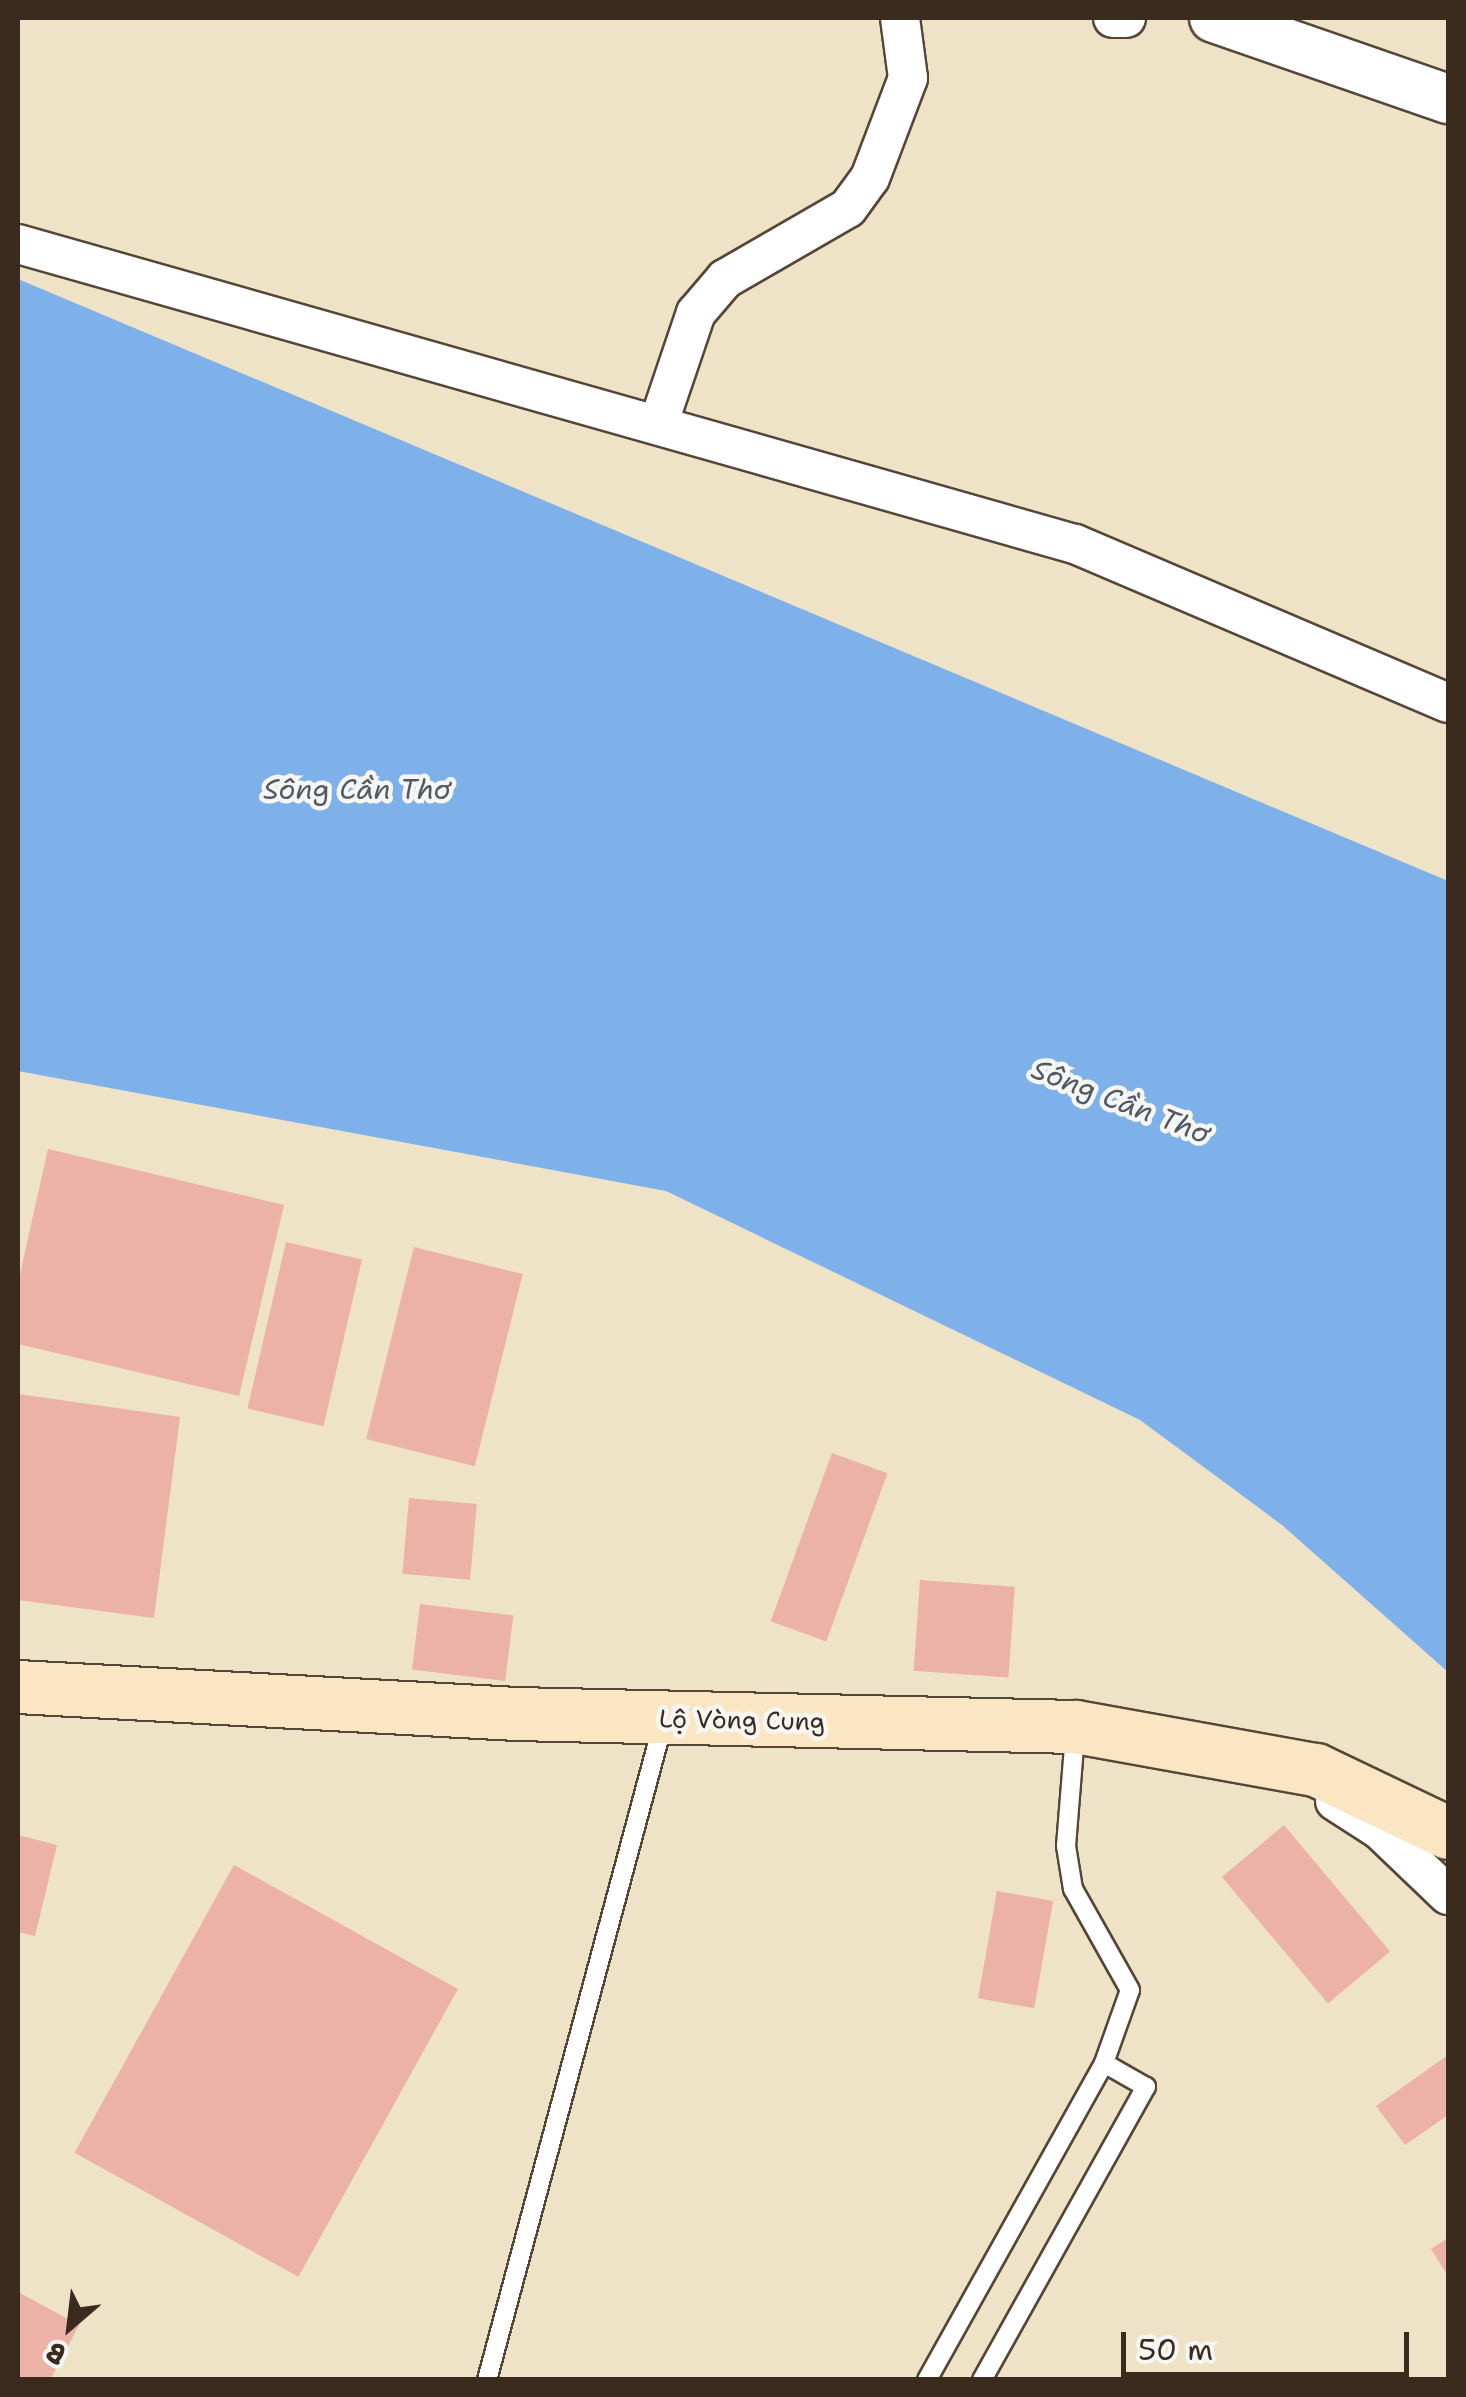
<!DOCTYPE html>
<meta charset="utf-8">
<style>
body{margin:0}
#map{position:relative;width:1466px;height:2397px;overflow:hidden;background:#eee3c6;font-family:"Shantell Sans",sans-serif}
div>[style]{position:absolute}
.water>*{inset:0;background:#7eb0ea}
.building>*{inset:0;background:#ecb1a7;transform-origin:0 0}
.roads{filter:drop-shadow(2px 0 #564637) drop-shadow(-2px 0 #564637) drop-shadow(0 2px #564637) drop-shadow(0 -2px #564637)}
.service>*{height:18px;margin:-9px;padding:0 9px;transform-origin:9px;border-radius:9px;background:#fff}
.minor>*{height:38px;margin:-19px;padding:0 19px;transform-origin:19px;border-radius:19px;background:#fff}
.tertiary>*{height:48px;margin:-24px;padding:0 24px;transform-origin:24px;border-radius:24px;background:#fff}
.secondary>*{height:52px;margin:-26px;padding:0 26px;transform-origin:26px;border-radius:26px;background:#fbe6c4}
span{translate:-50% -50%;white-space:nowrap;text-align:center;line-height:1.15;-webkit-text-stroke:9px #f6f6f2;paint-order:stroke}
.street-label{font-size:25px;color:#3b2a1e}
.water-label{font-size:28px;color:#525965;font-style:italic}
.frame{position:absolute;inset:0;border:20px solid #3b2a1e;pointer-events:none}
.north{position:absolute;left:20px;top:2277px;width:100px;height:100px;-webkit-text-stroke:8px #f6f6f2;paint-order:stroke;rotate:208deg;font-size:28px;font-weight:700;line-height:40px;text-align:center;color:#3b2a1e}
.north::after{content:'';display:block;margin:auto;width:35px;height:45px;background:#3b2a1e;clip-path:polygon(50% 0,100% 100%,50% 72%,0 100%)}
.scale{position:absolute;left:1121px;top:2332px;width:288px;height:45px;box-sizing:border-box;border:5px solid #3b2a1e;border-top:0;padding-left:12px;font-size:30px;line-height:35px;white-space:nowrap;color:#3b2a1e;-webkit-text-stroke:8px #f6f6f2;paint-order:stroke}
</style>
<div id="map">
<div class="water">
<i style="clip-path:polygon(18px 279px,1448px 881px,1448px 1672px,1282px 1525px,1140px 1420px,666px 1191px,18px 1071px)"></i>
</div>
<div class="building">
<i style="clip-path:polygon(48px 1149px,284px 1205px,239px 1396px,18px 1344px,18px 1283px)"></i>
<i style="left:286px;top:1242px;width:78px;height:171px;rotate:13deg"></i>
<i style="left:414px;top:1247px;width:112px;height:198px;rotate:14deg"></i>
<i style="clip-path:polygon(18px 1394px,180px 1417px,154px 1618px,18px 1600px)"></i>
<i style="left:832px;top:1453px;width:59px;height:179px;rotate:20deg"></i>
<i style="left:409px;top:1498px;width:68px;height:76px;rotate:5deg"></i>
<i style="left:920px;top:1580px;width:95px;height:91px;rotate:4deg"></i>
<i style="left:420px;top:1604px;width:94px;height:66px;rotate:7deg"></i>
<i style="left:1284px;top:1825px;width:165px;height:81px;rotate:50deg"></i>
<i style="clip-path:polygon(18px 1835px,57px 1845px,35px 1936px,18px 1932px)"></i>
<i style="left:234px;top:1865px;width:256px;height:329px;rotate:29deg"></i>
<i style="left:997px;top:1891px;width:57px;height:109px;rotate:10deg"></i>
<i style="clip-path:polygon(1448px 2055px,1448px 2115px,1405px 2145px,1376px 2106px)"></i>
<i style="clip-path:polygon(1448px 2238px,1448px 2276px,1431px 2249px)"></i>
<i style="clip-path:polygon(18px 2292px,79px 2325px,50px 2380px,18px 2380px)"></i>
</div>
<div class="roads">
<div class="service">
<i style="left:487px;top:2380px;width:680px;rotate:-75deg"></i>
<i style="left:927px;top:2380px;width:363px;rotate:-60.8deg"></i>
<i style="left:982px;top:2380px;width:336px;rotate:-60.8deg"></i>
<i style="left:1146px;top:2087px;width:48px;rotate:-150.3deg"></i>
<i style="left:1104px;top:2063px;width:77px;rotate:-70.4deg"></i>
<i style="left:1130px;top:1990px;width:116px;rotate:-119.4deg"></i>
<i style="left:1073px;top:1889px;width:44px;rotate:-99.2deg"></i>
<i style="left:1066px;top:1846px;width:113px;rotate:-85.4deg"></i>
</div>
<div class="minor">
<i style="left:1113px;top:18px;width:13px"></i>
<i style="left:18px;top:244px;width:1099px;rotate:15.85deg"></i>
<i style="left:1075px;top:544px;width:405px;rotate:23.1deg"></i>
<i style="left:659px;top:422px;width:115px;rotate:-71.3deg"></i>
<i style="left:696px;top:313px;width:45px;rotate:-49.5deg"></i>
<i style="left:725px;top:279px;width:142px;rotate:-30deg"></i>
<i style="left:848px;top:208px;width:37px;rotate:-54deg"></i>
<i style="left:870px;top:178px;width:107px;rotate:-69.2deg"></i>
<i style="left:908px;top:78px;width:61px;rotate:-97.6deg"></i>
<i style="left:1335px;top:1801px;width:54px;rotate:32.8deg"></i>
<i style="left:1380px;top:1830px;width:94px;rotate:43.7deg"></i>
</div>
<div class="tertiary">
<i style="left:1214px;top:18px;width:248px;rotate:19.1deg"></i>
</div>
<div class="secondary">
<i style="left:18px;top:1687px;width:499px;rotate:3.1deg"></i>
<i style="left:516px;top:1714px;width:560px;rotate:1.33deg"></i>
<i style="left:1076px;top:1727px;width:244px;rotate:10.2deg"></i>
<i style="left:1316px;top:1770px;width:146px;rotate:25.5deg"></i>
</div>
</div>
<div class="street-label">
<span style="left:742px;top:1720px;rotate:1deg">Lộ Vòng Cung</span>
</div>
<div class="water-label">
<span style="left:357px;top:789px">Sông Cần Thơ</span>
<span style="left:1121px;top:1101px;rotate:21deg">Sông Cần Thơ</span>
</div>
<div class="frame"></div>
<div class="north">B</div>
<div class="scale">50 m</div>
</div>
